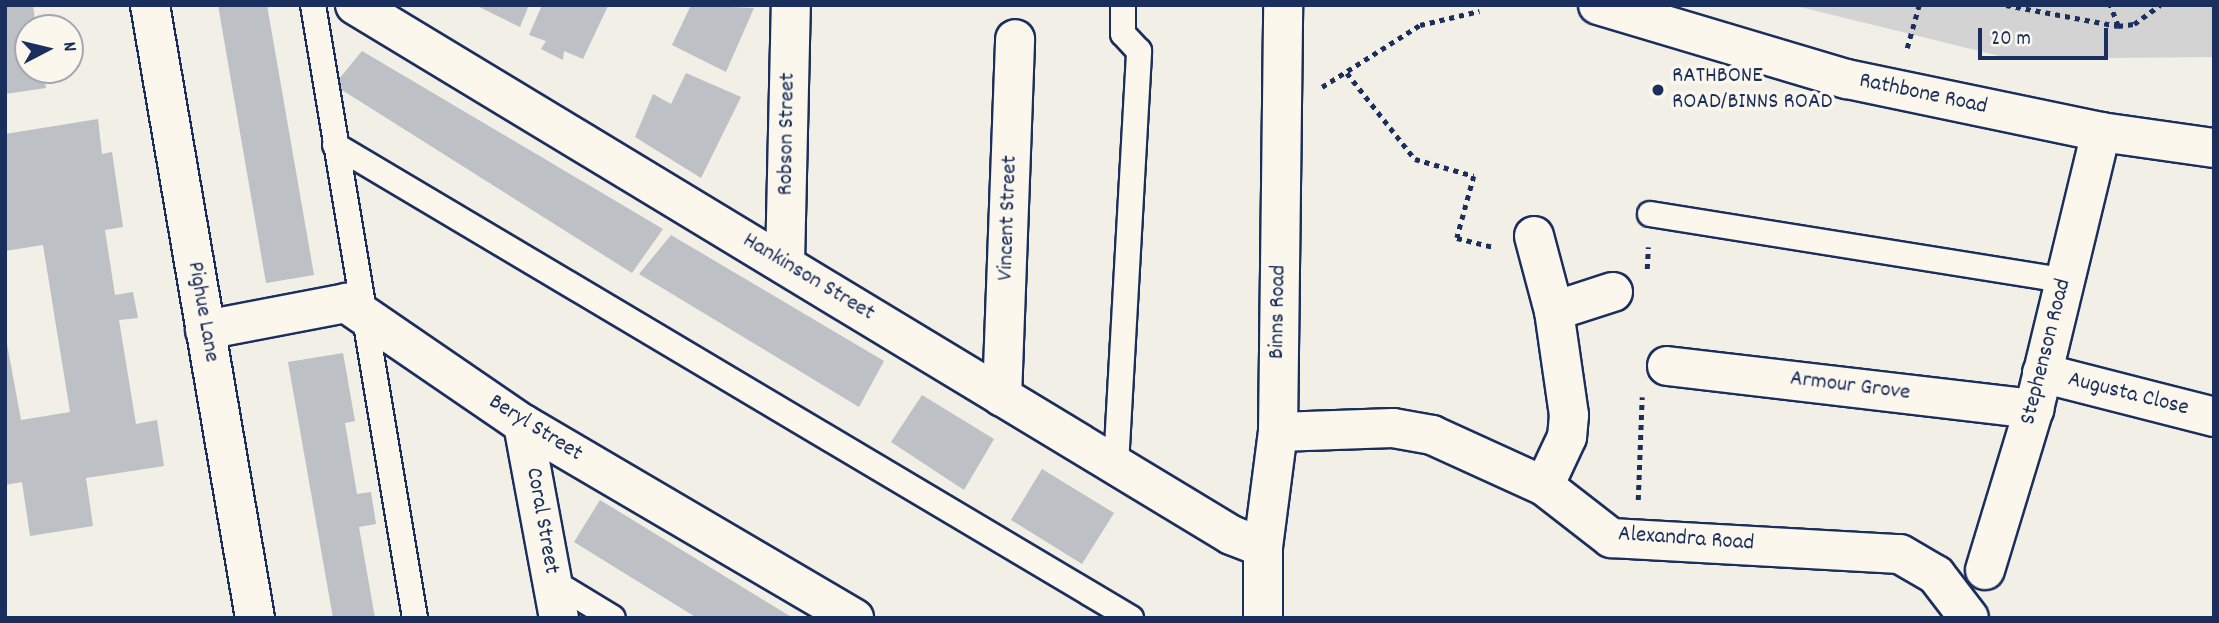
<!DOCTYPE html>
<style>
body{margin:0}
#map{position:relative;width:2219px;height:623px;overflow:hidden;background:#f2efe6;font-family:Dekko,sans-serif}
div>[style]{position:absolute}
[style*='--x']{left:calc(var(--x)*1px);top:calc(var(--y)*1px);width:calc(var(--w)*1px);rotate:calc(var(--a)*1deg)}
.green>*{inset:0;background:#d2d3d2}
.building>*{inset:0;background:#bdc0c4}
.path>*{height:4.5px;margin-top:-2.25px;transform-origin:0;background:repeating-linear-gradient(90deg,#1b2f5e 0 5px,transparent 0 10px)}
.roads{filter:drop-shadow(2px 0 #1b2f5e) drop-shadow(-2px 0 #1b2f5e) drop-shadow(0 2px #1b2f5e) drop-shadow(0 -2px #1b2f5e)}
.lane>*{height:24px;margin:-12px;padding:0 12px;transform-origin:12px;border-radius:12px;background:#fbf7ec}
.street>*{height:38px;margin:-19px;padding:0 19px;transform-origin:19px;border-radius:19px;background:#fbf7ec}
.secondary>*{height:38px;margin:-19px;padding:0 19px;transform-origin:19px;border-radius:19px;background:#fbf7ec}
.dots>*{width:19px;height:19px;translate:-50% -50%;box-sizing:border-box;border:4px solid #fbf7ec;border-radius:50%}
span{translate:-50% -50%;white-space:nowrap;text-align:center;line-height:1.15;-webkit-text-stroke:7px #fbf7ec;paint-order:stroke}
.poi-label{font-size:23px;color:#1b2f5e}
.left{translate:0 -50%;text-align:left}
.street-label{font-size:23px;color:#1b2f5e}
.frame{position:absolute;inset:0;border:7px solid #1b2f5e;pointer-events:none}
.north{position:absolute;left:14px;top:14px;width:70px;height:70px;box-sizing:border-box;background:#fbf7ec;border:2px solid #a1a7b3;border-radius:50%;rotate:83deg;font-size:19px;font-weight:700;line-height:28px;text-align:center;color:#1b2f5e}
.north::after{content:'';display:block;margin:auto;width:24px;height:32px;background:#1b2f5e;clip-path:polygon(50% 0,100% 100%,50% 72%,0 100%)}
.scale{position:absolute;left:1978px;top:28px;width:130px;height:32px;box-sizing:border-box;border:4px solid #1b2f5e;border-top:0;padding-left:9px;font-size:21px;line-height:24px;white-space:nowrap;color:#1b2f5e;-webkit-text-stroke:5px #fbf7ec;paint-order:stroke}
</style>
<div id="map">
<div class="green">
<div style="clip-path:polygon(1792px 5px,2214px 5px,2214px 57px,2012px 59px)"></div>
</div>
<div class="building">
<div style="clip-path:polygon(5px 5px,33px 5px,36px 28px,28px 28px,28px 70px,43px 70px,46px 88px,5px 94px)"></div>
<div style="clip-path:polygon(218px 5px,267px 5px,314px 275px,266px 283px)"></div>
<div style="clip-path:polygon(475px 5px,529px 5px,520px 27px)"></div>
<div style="clip-path:polygon(542px 5px,608px 6px,583px 59px,564px 51px,563px 60px,541px 49px,546px 41px,529px 35px)"></div>
<div style="clip-path:polygon(691px 5px,754px 8px,726px 72px,672px 45px)"></div>
<div style="clip-path:polygon(362px 51px,663px 229px,632px 273px,334px 85px)"></div>
<div style="clip-path:polygon(686px 73px,741px 97px,701px 178px,635px 137px,653px 94px,671px 104px)"></div>
<div style="clip-path:polygon(98px 119px,102px 154px,112px 152px,123px 227px,105px 230px,115px 295px,133px 292px,138px 318px,119px 320px,136px 424px,157px 420px,164px 466px,86px 478px,93px 526px,30px 536px,22px 482px,5px 485px,5px 333px,21px 420px,70px 412px,43px 245px,5px 251px,5px 134px)"></div>
<div style="clip-path:polygon(671px 235px,884px 361px,859px 407px,639px 274px)"></div>
<div style="clip-path:polygon(343px 353px,355px 421px,345px 423px,357px 494px,371px 492px,376px 524px,359px 527px,375px 618px,333px 618px,288px 362px)"></div>
<div style="clip-path:polygon(922px 395px,994px 439px,964px 490px,891px 442px)"></div>
<div style="clip-path:polygon(1042px 469px,1114px 513px,1082px 564px,1011px 520px)"></div>
<div style="clip-path:polygon(600px 500px,793px 618px,697px 618px,574px 542px)"></div>
</div>
<div class="path">
<div style="--x:2006;--y:5;--w:114;--a:10.6"></div>
<div style="--x:2118;--y:26;--w:22;--a:-111"></div>
<div style="--x:2118;--y:26;--w:16;--a:-7"></div>
<div style="--x:2134;--y:24;--w:32;--a:-36"></div>
<div style="--x:1907;--y:48;--w:45;--a:-74.4"></div>
<div style="--x:1347;--y:73;--w:110;--a:51.7"></div>
<div style="--x:1415;--y:159;--w:61;--a:16.1"></div>
<div style="--x:1474;--y:176;--w:64;--a:105.3"></div>
<div style="--x:1457;--y:238;--w:38;--a:14"></div>
<div style="--x:1322;--y:87;--w:116;--a:-32.3"></div>
<div style="--x:1420;--y:25;--w:61;--a:-13.3"></div>
<div style="--x:1647;--y:269;--w:22;--a:-87"></div>
<div style="--x:1638;--y:500;--w:103;--a:-87.8"></div>
</div>
<div class="roads">
<div class="lane">
<div style="--x:313;--y:5;--w:621;--a:80.55"></div>
<div style="--x:335;--y:145;--w:926;--a:30.72"></div>
<div style="--x:1650;--y:214;--w:421;--a:9.1"></div>
<div style="--x:1116;--y:465;--w:415;--a:-86.8"></div>
<div style="--x:1139;--y:51;--w:23;--a:-133"></div>
<div style="--x:1123;--y:34;--w:29;--a:-90"></div>
<div style="--x:552;--y:581;--w:71;--a:31.2"></div>
</div>
<div class="street">
<div style="--x:150;--y:5;--w:622;--a:80.28"></div>
<div style="--x:355;--y:5;--w:1024;--a:31.17"></div>
<div style="--x:1231;--y:535;--w:34;--a:21"></div>
<div style="--x:1534;--y:236;--w:78;--a:75.1"></div>
<div style="--x:1554;--y:311;--w:105;--a:81.8"></div>
<div style="--x:1569;--y:415;--w:22;--a:95"></div>
<div style="--x:1567;--y:437;--w:54;--a:115.1"></div>
<div style="--x:785;--y:263;--w:258;--a:-88.7"></div>
<div style="--x:1554;--y:311;--w:62;--a:-17.9"></div>
<div style="--x:205;--y:330;--w:144;--a:-10.8"></div>
<div style="--x:346;--y:303;--w:214;--a:34.4"></div>
<div style="--x:523;--y:424;--w:384;--a:30.4"></div>
<div style="--x:1667;--y:366;--w:370;--a:6.7"></div>
<div style="--x:2042;--y:373;--w:178;--a:14.3"></div>
<div style="--x:1002;--y:397;--w:358;--a:-87.9"></div>
<div style="--x:523;--y:424;--w:197;--a:79.5"></div>
<div style="--x:1278;--y:432;--w:115;--a:-2"></div>
<div style="--x:1393;--y:428;--w:40;--a:10"></div>
<div style="--x:1432;--y:435;--w:123;--a:24.5"></div>
<div style="--x:1544;--y:486;--w:85;--a:37.8"></div>
<div style="--x:1611;--y:538;--w:289;--a:3.2"></div>
<div style="--x:1900;--y:554;--w:42;--a:30.3"></div>
<div style="--x:1936;--y:575;--w:54;--a:52.5"></div>
<div style="--x:1985;--y:570;--w:168;--a:-73.1"></div>
<div style="--x:2034;--y:409;--w:285;--a:-76.4"></div>
<div style="--x:1263;--y:618;--w:71;--a:-90"></div>
<div style="--x:1263;--y:547;--w:116;--a:-82.6"></div>
<div style="--x:1278;--y:432;--w:427;--a:-89.3"></div>
</div>
<div class="secondary">
<div style="--x:1598;--y:5;--w:260;--a:16.6"></div>
<div style="--x:1847;--y:79;--w:259;--a:11.8"></div>
<div style="--x:2101;--y:132;--w:114;--a:8.1"></div>
</div>
</div>
<div class="dots">
<div style="left:1658px;top:90px;background:#1b2f5e"></div>
</div>
<div class="poi-label">
<span class="left" style="left:1672px;top:90px">RATHBONE<br>ROAD/BINNS ROAD</span>
</div>
<div class="street-label">
<span style="left:1923px;top:95px;rotate:12deg">Rathbone Road</span>
<span style="left:788px;top:134px;rotate:-89deg">Robson Street</span>
<span style="left:1009px;top:218px;rotate:-88deg">Vincent Street</span>
<span style="left:808px;top:278px;rotate:31deg">Hankinson Street</span>
<span style="left:202px;top:312px;rotate:80deg">Pighue Lane</span>
<span style="left:1279px;top:312px;rotate:-89deg">Binns Road</span>
<span style="left:2047px;top:352px;rotate:-76deg">Stephenson Road</span>
<span style="left:1850px;top:387px;rotate:7deg">Armour Grove</span>
<span style="left:2128px;top:395px;rotate:14deg">Augusta Close</span>
<span style="left:535px;top:429px;rotate:32deg">Beryl Street</span>
<span style="left:541px;top:521px;rotate:80deg">Coral Street</span>
<span style="left:1686px;top:540px;rotate:4deg">Alexandra Road</span>
</div>
<div class="frame"></div>
<div class="north">N</div>
<div class="scale">20 m</div>
</div>
